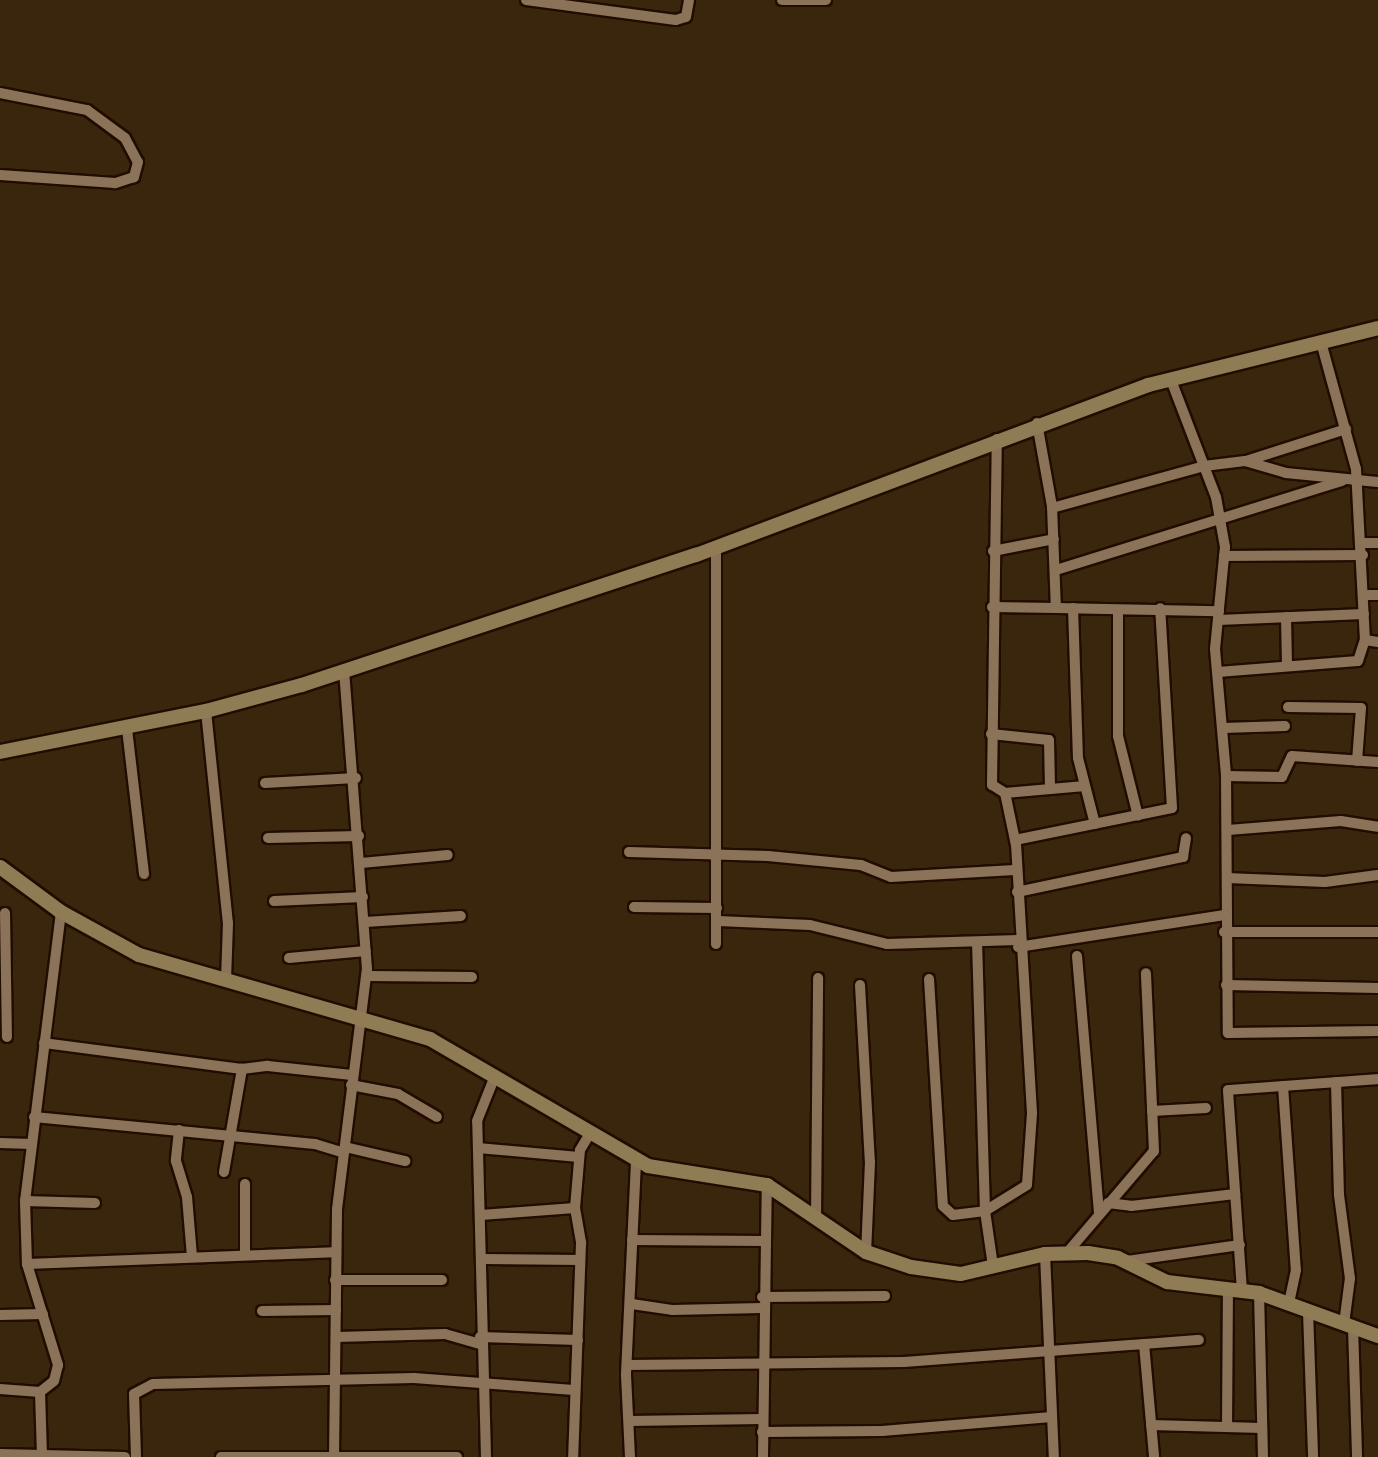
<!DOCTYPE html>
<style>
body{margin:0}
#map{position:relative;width:1378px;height:1457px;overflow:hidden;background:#3a250d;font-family:Commissioner,sans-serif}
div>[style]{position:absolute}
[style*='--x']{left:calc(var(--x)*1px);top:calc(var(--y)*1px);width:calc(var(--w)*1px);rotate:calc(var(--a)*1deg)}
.roads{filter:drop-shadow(2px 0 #200d00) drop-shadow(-2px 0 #200d00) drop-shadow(0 2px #200d00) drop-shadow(0 -2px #200d00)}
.street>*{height:10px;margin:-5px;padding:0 5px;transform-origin:5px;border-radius:5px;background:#8b7359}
.secondary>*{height:14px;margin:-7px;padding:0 7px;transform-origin:7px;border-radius:7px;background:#907c54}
span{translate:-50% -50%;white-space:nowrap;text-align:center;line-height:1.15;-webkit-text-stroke:6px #1a1007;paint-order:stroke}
</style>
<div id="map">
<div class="roads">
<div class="street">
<div style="--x:526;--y:0;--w:151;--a:7.6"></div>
<div style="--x:676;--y:20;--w:10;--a:-17"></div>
<div style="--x:686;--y:17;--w:17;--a:-80"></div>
<div style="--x:782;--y:0;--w:44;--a:0"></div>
<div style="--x:0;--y:93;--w:89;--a:11.1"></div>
<div style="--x:87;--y:110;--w:47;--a:36.4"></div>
<div style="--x:125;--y:138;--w:27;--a:62"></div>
<div style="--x:138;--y:162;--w:16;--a:105"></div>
<div style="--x:134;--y:177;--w:20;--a:162"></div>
<div style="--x:115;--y:183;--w:115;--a:-176"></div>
<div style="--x:1321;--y:342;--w:132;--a:74.6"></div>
<div style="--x:1356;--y:469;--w:171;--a:87"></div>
<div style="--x:1365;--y:640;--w:13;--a:9"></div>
<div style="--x:1171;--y:380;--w:125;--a:69"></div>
<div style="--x:1216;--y:497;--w:51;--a:79.8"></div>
<div style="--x:1225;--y:547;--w:102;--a:95.6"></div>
<div style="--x:1215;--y:649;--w:127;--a:85"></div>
<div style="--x:1226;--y:776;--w:257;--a:89.6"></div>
<div style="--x:1228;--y:1033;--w:150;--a:-0.8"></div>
<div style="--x:1037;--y:423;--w:84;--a:79.8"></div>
<div style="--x:1052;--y:506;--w:102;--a:87.8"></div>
<div style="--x:1056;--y:608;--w:163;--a:1.1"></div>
<div style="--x:1246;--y:461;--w:105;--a:-17.7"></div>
<div style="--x:1052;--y:508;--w:158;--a:-15.4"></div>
<div style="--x:1204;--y:466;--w:41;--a:-7"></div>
<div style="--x:1245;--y:461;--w:43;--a:16.3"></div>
<div style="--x:1286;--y:473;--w:92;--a:5.6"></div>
<div style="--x:1363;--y:543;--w:15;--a:0"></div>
<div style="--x:993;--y:551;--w:62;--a:-11.1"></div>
<div style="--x:1224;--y:556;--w:139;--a:-0.4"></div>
<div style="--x:1056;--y:570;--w:300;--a:-17.3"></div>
<div style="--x:1363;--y:595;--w:15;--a:0"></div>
<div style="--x:992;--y:607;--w:64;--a:0.9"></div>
<div style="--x:1073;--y:608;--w:150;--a:88.1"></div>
<div style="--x:1078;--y:758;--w:68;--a:75.6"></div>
<div style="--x:1118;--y:610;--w:126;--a:90"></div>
<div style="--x:1118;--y:736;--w:82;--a:76"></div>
<div style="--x:1286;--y:617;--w:47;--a:88.8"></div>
<div style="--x:1218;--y:620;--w:146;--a:-2.4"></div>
<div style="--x:1218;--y:672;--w:140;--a:-4.5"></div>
<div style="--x:1358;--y:661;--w:22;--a:-72"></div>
<div style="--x:1288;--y:707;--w:73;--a:0.8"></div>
<div style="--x:1361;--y:708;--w:53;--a:94.3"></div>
<div style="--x:206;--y:711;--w:213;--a:84.1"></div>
<div style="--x:228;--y:923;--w:57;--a:92"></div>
<div style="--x:1223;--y:728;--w:62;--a:-1.8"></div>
<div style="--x:127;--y:729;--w:146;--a:83.3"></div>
<div style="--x:991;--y:734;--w:58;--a:5.9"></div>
<div style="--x:1049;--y:740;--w:49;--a:88.8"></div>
<div style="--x:1226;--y:776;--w:56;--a:1"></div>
<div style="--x:1282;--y:777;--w:23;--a:-65"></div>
<div style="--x:1292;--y:756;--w:86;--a:4"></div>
<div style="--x:265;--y:783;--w:91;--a:-3.1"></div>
<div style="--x:1005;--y:793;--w:80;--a:-5"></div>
<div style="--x:1228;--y:830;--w:113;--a:-4.6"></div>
<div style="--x:1341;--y:821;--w:37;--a:9"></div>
<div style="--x:268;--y:838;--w:91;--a:-1.3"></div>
<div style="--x:1015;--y:840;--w:160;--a:-11.5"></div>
<div style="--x:1172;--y:808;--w:200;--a:-93.4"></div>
<div style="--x:629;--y:852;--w:139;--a:1.6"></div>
<div style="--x:768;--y:856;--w:93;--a:5.5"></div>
<div style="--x:861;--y:865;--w:32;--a:22"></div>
<div style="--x:891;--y:877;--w:124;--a:-3.2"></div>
<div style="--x:361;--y:863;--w:87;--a:-5.3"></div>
<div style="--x:1227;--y:878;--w:98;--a:2.3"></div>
<div style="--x:1325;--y:882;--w:53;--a:-7.5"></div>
<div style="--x:1017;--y:892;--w:170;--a:-11.9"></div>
<div style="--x:1183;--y:857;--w:19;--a:-81"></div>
<div style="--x:274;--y:901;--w:89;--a:-2.6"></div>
<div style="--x:634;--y:907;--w:83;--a:0.7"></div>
<div style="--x:61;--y:912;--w:291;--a:97.1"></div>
<div style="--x:25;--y:1201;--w:63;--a:88.2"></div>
<div style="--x:27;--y:1264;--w:307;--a:-2.2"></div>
<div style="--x:5;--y:913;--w:124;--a:89.1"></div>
<div style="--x:718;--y:921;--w:92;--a:2.5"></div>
<div style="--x:810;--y:925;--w:79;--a:13.9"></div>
<div style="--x:887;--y:944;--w:131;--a:-1.7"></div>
<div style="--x:365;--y:922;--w:96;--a:-3.6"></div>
<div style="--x:1224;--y:932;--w:154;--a:0"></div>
<div style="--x:716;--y:944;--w:396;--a:-90"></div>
<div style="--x:1018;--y:947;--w:209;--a:-8.8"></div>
<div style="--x:1077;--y:956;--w:257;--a:85.1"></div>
<div style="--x:289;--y:958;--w:77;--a:-5.2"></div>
<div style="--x:367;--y:976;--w:105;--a:0.5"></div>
<div style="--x:929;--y:979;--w:227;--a:86.5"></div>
<div style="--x:943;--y:1206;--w:13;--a:42"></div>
<div style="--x:953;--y:1215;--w:32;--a:-7"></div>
<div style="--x:985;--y:1211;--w:267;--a:-91.7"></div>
<div style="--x:860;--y:985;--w:177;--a:86.8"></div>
<div style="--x:870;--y:1162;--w:90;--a:92.5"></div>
<div style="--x:1226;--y:985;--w:152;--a:1.1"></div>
<div style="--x:44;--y:1043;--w:200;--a:7.5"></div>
<div style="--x:1336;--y:1082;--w:113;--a:88.5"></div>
<div style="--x:1339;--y:1195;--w:84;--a:82.5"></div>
<div style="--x:1350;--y:1278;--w:46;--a:97.4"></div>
<div style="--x:351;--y:1085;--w:48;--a:10.8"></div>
<div style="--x:398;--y:1094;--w:45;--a:30.5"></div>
<div style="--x:1283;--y:1086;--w:184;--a:86"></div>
<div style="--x:1296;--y:1270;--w:35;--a:102"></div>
<div style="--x:1152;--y:1111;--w:54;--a:-3.2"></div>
<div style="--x:34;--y:1117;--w:282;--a:5.5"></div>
<div style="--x:315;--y:1144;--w:30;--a:17"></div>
<div style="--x:179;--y:1130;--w:31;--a:96"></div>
<div style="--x:176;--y:1161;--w:38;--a:73"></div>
<div style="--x:187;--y:1197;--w:60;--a:85.2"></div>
<div style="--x:0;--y:1143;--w:32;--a:2"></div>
<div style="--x:345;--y:1147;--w:62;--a:13.1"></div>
<div style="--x:478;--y:1148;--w:101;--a:5.1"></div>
<div style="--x:224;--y:1172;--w:105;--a:-80.1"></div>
<div style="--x:242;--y:1069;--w:26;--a:-7"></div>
<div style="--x:268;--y:1066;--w:84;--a:6.1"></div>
<div style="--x:25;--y:1201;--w:70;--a:1.6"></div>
<div style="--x:1108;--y:1203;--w:23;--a:7"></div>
<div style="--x:1131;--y:1206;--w:105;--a:-6.6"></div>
<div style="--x:575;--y:1208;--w:58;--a:-85.1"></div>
<div style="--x:580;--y:1150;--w:21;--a:-59"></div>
<div style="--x:481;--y:1215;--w:94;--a:-4.3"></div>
<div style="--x:575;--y:1208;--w:36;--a:80"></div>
<div style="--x:581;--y:1243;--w:214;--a:92.1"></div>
<div style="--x:816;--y:1219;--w:241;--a:-89.5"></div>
<div style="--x:632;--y:1240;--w:133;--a:0.4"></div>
<div style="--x:245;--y:1253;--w:69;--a:-90"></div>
<div style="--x:1045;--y:1254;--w:203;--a:87.5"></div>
<div style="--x:1066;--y:1254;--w:135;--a:-49.5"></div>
<div style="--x:1154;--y:1151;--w:178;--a:-92.6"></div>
<div style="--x:483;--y:1259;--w:97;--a:0.6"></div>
<div style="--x:1127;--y:1261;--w:114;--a:-8.1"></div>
<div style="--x:27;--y:1264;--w:106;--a:72.9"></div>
<div style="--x:58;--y:1365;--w:16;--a:104"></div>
<div style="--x:54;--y:1381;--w:18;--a:142"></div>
<div style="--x:993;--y:1266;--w:56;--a:-98.3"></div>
<div style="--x:985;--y:1211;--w:49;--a:-31.8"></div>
<div style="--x:1027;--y:1185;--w:72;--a:-86"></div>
<div style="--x:1032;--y:1113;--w:268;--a:-93.4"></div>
<div style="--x:1016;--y:845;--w:53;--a:-101.9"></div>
<div style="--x:1005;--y:793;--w:15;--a:-148"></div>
<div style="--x:992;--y:785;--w:346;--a:-89.2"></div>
<div style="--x:335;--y:1280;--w:107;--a:0"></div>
<div style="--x:1242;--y:1291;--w:201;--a:-94"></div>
<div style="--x:1228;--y:1090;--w:150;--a:-4.2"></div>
<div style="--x:1259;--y:1293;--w:164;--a:88.6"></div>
<div style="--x:762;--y:1297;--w:123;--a:-0.5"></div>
<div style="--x:632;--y:1304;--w:40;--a:8.5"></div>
<div style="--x:672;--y:1310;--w:90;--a:-1.3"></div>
<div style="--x:262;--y:1311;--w:74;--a:-0.8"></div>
<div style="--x:1308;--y:1311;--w:146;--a:88"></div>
<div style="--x:0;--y:1315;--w:43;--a:-1.3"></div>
<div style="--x:1353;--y:1327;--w:130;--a:88.2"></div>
<div style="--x:337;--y:1337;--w:108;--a:-1.6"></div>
<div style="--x:445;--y:1334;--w:36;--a:16"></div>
<div style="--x:480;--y:1337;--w:98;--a:1.8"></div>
<div style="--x:1144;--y:1344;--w:55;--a:-4.2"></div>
<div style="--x:627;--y:1365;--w:277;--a:-0.6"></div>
<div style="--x:904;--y:1362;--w:241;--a:-4.3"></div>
<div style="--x:1144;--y:1344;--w:113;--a:84.9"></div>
<div style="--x:0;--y:1389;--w:40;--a:4.3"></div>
<div style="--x:40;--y:1392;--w:62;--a:88.2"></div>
<div style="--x:629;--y:1421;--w:133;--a:-0.9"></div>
<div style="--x:1151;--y:1425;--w:111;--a:1.5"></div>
<div style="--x:1227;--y:1427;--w:138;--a:-89.6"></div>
<div style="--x:762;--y:1432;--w:120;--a:-0.5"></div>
<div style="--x:882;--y:1431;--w:170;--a:-4.7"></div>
<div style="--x:0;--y:1454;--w:125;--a:1.4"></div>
<div style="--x:136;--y:1457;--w:63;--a:-91.8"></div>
<div style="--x:134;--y:1394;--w:21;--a:-28"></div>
<div style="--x:153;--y:1384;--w:261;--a:-1.3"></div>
<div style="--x:414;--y:1378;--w:160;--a:4.3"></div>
<div style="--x:221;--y:1457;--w:236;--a:0"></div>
<div style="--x:334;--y:1457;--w:248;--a:-89.3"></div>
<div style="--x:337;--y:1209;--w:242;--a:-82.9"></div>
<div style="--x:367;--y:969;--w:299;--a:-94.4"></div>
<div style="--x:486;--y:1457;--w:336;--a:-91.5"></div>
<div style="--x:477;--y:1121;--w:48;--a:-68.2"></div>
<div style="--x:630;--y:1457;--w:83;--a:-92.8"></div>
<div style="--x:626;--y:1374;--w:216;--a:-87.3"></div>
<div style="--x:763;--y:1457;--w:272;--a:-89.2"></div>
</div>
<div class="secondary">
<div style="--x:0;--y:752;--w:210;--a:-11.3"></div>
<div style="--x:206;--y:711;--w:99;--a:-15.2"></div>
<div style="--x:302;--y:685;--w:415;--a:-18.3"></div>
<div style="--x:696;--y:555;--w:483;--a:-20.6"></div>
<div style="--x:1148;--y:385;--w:237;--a:-13.9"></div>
<div style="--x:0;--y:867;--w:76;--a:36.4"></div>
<div style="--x:61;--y:912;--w:89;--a:28.9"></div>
<div style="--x:139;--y:955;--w:303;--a:16.1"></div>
<div style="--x:430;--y:1039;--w:252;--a:30.2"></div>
<div style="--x:648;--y:1166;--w:121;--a:9.1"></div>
<div style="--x:767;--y:1185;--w:120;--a:34.1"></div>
<div style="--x:866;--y:1252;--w:47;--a:18.4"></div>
<div style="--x:911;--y:1267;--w:50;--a:8"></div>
<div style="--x:961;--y:1274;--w:86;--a:-13.4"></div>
<div style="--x:1045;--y:1254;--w:43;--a:-1.3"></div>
<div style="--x:1088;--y:1253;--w:30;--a:9"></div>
<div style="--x:1118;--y:1258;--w:55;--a:26.1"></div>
<div style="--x:1167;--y:1282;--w:93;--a:6.8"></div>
<div style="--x:1259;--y:1293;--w:127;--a:19.9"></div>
</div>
</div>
</div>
